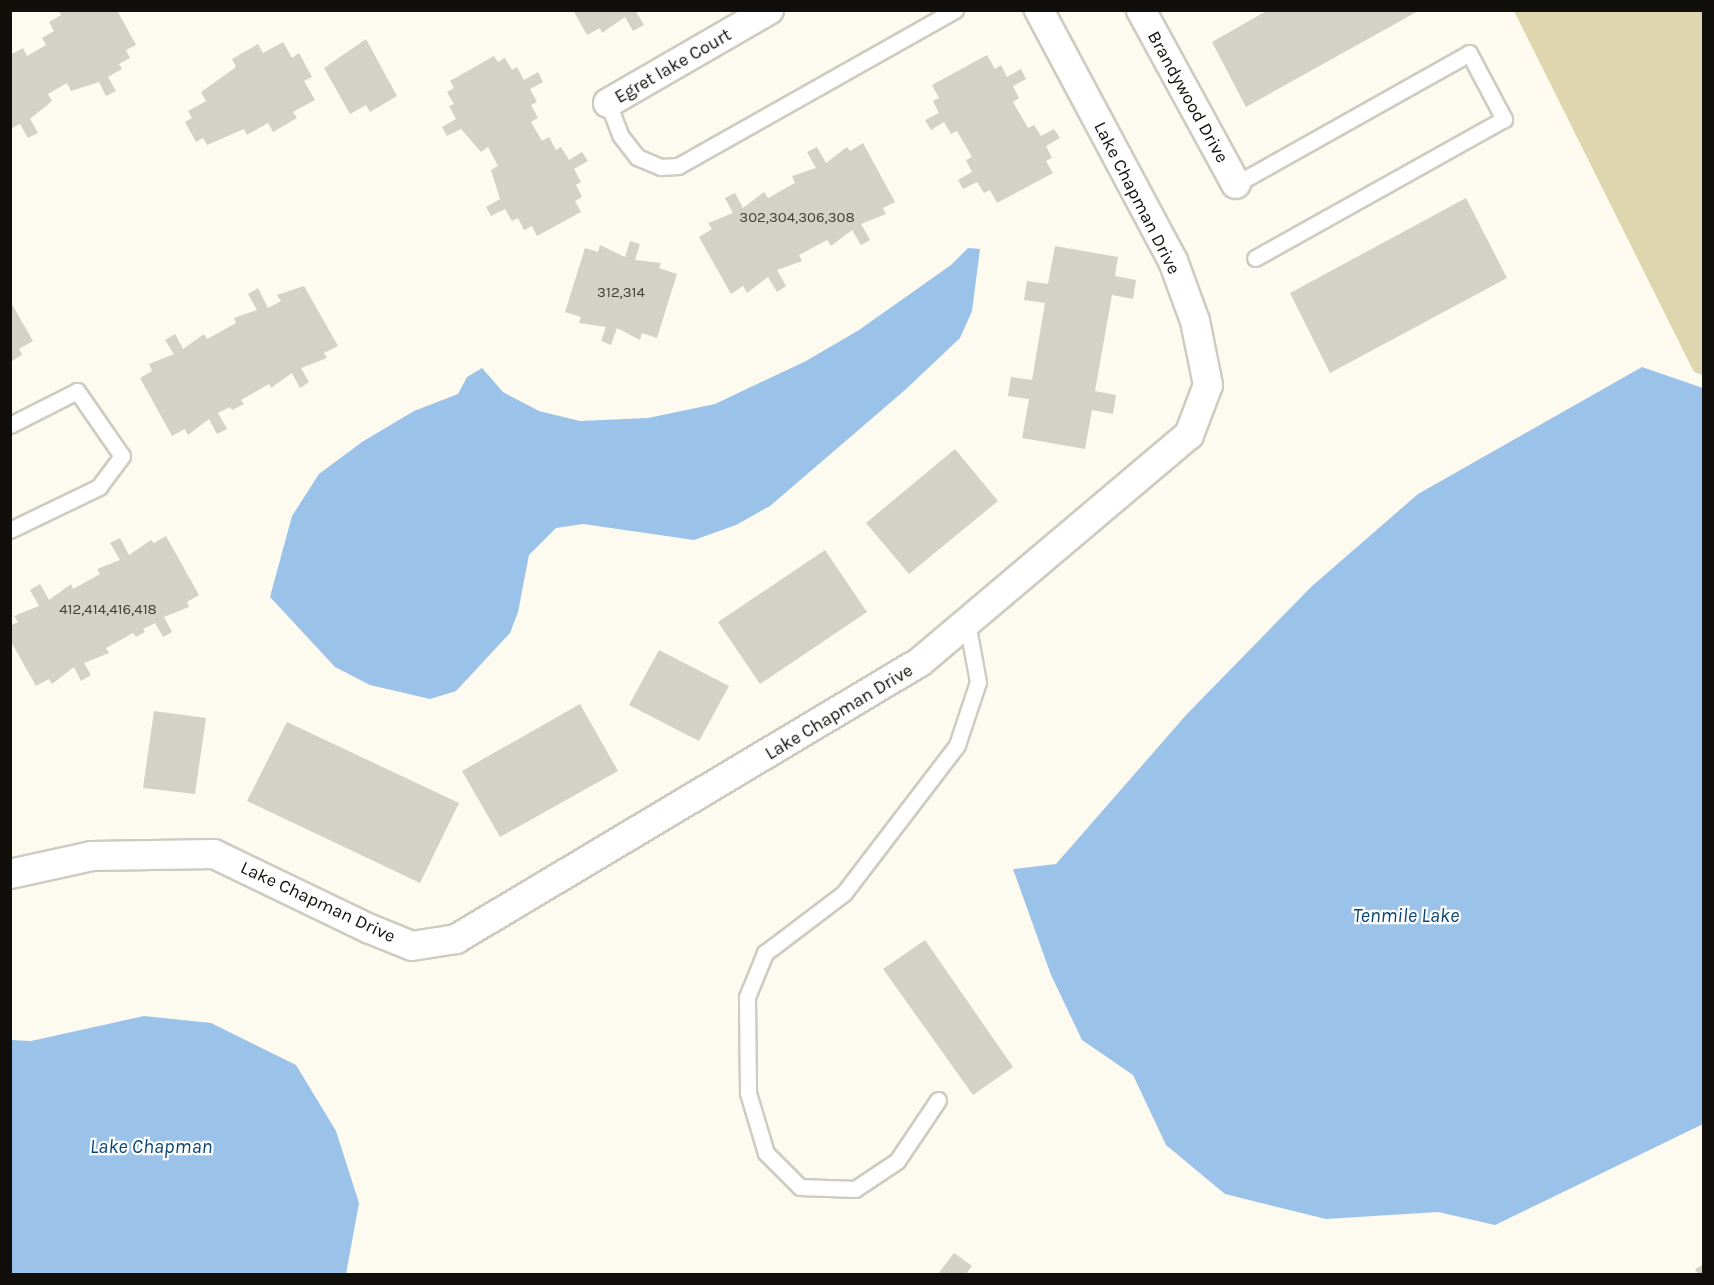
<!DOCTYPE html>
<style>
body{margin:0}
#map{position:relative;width:1714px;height:1285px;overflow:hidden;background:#fdfbf0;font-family:Karla,sans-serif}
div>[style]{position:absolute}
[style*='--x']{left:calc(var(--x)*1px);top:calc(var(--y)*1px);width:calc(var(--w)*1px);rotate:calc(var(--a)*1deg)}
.green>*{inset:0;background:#ded6ae}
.water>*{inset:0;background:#9bc2e8}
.building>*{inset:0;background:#d4d2c7}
.roads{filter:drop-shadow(2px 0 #ceccc1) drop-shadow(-2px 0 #ceccc1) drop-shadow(0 2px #ceccc1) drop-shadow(0 -2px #ceccc1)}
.service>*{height:15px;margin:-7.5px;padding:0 7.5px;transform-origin:7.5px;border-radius:7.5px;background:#fff}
.minor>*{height:28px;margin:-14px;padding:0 14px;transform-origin:14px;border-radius:14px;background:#fff}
span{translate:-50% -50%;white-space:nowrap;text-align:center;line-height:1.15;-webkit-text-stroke:4.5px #fff;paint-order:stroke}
.number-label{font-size:15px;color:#41403b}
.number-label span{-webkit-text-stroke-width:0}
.street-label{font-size:18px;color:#100f0c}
.water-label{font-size:20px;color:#0a4675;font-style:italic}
.frame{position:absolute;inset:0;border:12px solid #100f0c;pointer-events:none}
</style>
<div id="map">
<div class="green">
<div style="clip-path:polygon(1514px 11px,1703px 11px,1703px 375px,1694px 372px)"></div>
</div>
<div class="water">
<div style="clip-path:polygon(968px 248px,980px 249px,972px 311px,960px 338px,905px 390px,770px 506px,736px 525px,694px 540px,583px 524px,556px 528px,529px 555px,518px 612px,510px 633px,456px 691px,430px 699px,370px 685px,335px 667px,270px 597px,292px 516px,319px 474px,362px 442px,414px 411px,458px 394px,467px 377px,482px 368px,503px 392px,539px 411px,580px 421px,648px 418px,715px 404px,806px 361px,859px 330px,951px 265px)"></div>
<div style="clip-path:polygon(1642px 367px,1703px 388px,1703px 1124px,1495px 1225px,1438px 1212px,1326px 1219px,1225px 1194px,1166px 1145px,1133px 1075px,1082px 1040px,1051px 975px,1013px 869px,1056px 864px,1187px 714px,1311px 587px,1418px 494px)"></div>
<div style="clip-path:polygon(144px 1016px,211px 1023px,296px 1065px,336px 1131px,359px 1203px,346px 1274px,11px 1274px,11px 1040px,31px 1041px)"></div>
</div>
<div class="building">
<div style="clip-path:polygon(58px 10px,117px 10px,136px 45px,126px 50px,130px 58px,119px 64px,122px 69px,108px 77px,116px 91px,106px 96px,99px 82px,71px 91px,67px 83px,48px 94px,52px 101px,30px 119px,38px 133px,28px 138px,20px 124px,10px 129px,10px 55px,23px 48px,27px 56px,46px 45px,42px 38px,54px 31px,49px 22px,61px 15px)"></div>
<div style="clip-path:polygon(573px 10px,635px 10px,644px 25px,633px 31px,625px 17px,602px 33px,600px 28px,587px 35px)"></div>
<div style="clip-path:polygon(1268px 10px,1420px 10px,1246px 107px,1212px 42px)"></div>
<div style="clip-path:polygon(366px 39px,397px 96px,370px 112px,366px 105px,350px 114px,324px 68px)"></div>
<div style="clip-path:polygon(283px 42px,292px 58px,299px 53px,312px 77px,304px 81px,315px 100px,293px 112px,297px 118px,273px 132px,268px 123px,247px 135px,244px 129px,207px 145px,203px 138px,196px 142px,185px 122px,192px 118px,188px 111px,206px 101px,201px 92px,236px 67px,232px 59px,258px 44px,263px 53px)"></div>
<div style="clip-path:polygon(987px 55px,995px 69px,1001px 65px,1007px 77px,1021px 69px,1026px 79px,1013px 86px,1019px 98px,1013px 102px,1028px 128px,1034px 125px,1041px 136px,1054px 129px,1060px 138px,1046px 146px,1052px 158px,1046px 161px,1053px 173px,997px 203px,990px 190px,984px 193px,977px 182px,963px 189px,958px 180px,972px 172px,966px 160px,972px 157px,957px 131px,951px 134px,944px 122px,931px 130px,925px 120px,939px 113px,933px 101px,939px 98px,932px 85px)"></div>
<div style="clip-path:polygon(494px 56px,498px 62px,505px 58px,512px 70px,517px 67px,524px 80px,538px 72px,543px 82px,530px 89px,537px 102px,531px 105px,538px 118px,531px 122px,542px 141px,549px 137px,556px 150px,561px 147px,569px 160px,582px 152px,588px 161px,574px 169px,581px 182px,576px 185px,582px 197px,575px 201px,581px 212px,537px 236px,532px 226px,524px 230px,518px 218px,512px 221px,505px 209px,491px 216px,486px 207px,500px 199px,491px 170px,498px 166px,488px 147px,481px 152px,461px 129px,447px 136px,442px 127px,456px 119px,449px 106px,454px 104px,447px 92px,454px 88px,450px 81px)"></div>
<div style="clip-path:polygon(863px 143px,895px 202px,883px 208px,886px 214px,861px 224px,870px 240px,861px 245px,852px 230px,831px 246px,827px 240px,799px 255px,802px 261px,777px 270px,786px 286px,777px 292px,768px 277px,747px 293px,743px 286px,731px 294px,699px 237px,712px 229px,708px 223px,733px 213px,725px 198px,735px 193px,743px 208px,764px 192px,768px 198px,795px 183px,792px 176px,816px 168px,807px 152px,817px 147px,826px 163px,847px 147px,850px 151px)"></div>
<div style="clip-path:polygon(1466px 198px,1507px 278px,1330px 373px,1290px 293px)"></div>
<div style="clip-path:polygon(630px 241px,640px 244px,635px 260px,661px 263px,659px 268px,677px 274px,657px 338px,642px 333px,640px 340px,617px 328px,611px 345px,601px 341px,606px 327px,579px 323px,581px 317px,565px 312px,585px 248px,598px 252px,600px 245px,625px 257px)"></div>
<div style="clip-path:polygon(1055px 246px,1118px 257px,1115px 276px,1136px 280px,1133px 299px,1112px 295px,1095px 391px,1116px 395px,1113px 414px,1092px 410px,1085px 449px,1022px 438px,1029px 399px,1008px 396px,1011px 377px,1032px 380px,1045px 303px,1024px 300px,1027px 281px,1048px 284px)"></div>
<div style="clip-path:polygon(304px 286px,338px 346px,324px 353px,327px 358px,301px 368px,309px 382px,300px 388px,292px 373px,271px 388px,269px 384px,241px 400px,244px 404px,232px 410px,230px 407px,218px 413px,227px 429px,217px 434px,209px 419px,188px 435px,185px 429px,172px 436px,140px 378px,152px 371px,149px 364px,174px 354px,165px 340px,175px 334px,183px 349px,204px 334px,207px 339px,236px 323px,234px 318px,257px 310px,248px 294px,258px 288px,268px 308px,281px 301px,277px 295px)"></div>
<div style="clip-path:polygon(10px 301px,33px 341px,19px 349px,22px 355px,10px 362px)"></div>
<div style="clip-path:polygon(955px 449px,998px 501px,909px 574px,866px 523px)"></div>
<div style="clip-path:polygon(166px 536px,199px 595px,187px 602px,189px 607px,164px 617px,172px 632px,163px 637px,155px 623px,143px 629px,145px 632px,136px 637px,133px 633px,106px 648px,109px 653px,84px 663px,91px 675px,81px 681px,74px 667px,52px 684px,49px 679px,36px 686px,10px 640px,10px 626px,18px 622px,14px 616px,39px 606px,30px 590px,40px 584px,49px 600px,71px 584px,73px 589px,100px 574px,97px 569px,120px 560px,110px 543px,120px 538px,129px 555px,151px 540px,154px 543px)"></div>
<div style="clip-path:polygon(825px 550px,867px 612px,760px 684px,718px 622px)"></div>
<div style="clip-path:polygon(659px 650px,729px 686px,699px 741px,629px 705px)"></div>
<div style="clip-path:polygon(580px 704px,618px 771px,500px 837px,462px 771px)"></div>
<div style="clip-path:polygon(154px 711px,206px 718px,195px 794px,143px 788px)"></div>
<div style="clip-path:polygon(287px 722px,459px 803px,420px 883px,247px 801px)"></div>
<div style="clip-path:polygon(925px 940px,1013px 1067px,973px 1095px,883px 969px)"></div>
<div style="clip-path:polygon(954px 1253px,972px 1266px,966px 1274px,938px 1274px)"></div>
<div style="clip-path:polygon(1704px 1264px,1704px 1274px,1698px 1274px,1695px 1269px)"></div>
</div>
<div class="roads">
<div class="service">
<div style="--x:608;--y:103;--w:34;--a:69"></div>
<div style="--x:620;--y:135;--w:28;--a:52"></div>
<div style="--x:637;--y:157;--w:26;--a:23"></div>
<div style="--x:661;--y:167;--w:17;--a:-3"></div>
<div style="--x:678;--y:166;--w:318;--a:-29.4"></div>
<div style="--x:1236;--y:184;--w:267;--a:-29.3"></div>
<div style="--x:1469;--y:53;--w:75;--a:62.1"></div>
<div style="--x:1504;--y:119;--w:285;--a:150.8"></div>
<div style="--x:10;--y:425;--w:75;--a:-26.9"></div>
<div style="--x:77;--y:391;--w:79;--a:55.3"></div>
<div style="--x:122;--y:456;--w:39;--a:127"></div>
<div style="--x:99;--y:487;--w:99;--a:154.2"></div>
<div style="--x:938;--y:1100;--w:73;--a:123.9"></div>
<div style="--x:897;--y:1161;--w:50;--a:146.3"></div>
<div style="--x:855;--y:1189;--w:55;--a:-177.9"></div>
<div style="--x:800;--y:1187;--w:48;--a:-135"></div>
<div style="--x:766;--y:1153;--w:63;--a:-106.7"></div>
<div style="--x:748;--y:1093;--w:96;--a:-90.6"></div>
<div style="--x:747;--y:997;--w:48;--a:-67.8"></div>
<div style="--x:765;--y:953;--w:99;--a:-37.2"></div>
<div style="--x:844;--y:893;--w:186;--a:-52.6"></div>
<div style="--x:957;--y:745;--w:66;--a:-71.6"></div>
<div style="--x:978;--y:682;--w:61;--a:-100.4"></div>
</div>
<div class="minor">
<div style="--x:1141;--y:10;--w:198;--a:61.4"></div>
<div style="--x:608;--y:103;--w:186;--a:-30"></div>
<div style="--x:10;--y:874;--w:84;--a:-12.4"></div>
<div style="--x:92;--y:856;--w:122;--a:-0.9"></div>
<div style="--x:214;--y:854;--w:173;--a:25.7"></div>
<div style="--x:370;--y:929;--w:45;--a:22"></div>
<div style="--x:412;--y:946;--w:45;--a:-9"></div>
<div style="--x:456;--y:939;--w:540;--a:-30.84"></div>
<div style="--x:920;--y:662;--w:352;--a:-40.2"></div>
<div style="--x:1189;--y:435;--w:53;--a:-69.2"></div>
<div style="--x:1208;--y:385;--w:65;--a:-101.5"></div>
<div style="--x:1195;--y:321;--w:64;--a:-110.1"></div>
<div style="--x:1173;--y:261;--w:285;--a:-118.1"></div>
</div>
</div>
<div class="number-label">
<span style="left:797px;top:218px">302,304,306,308</span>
<span style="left:621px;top:293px">312,314</span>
<span style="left:108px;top:610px">412,414,416,418</span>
</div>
<div class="street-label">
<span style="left:673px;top:66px;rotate:-30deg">Egret lake Court</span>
<span style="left:1188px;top:97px;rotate:61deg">Brandywood Drive</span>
<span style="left:1137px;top:198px;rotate:63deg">Lake Chapman Drive</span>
<span style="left:839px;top:712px;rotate:-31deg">Lake Chapman Drive</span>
<span style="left:318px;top:902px;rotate:25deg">Lake Chapman Drive</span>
</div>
<div class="water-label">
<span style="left:1406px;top:915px">Tenmile Lake</span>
<span style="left:151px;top:1146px">Lake Chapman</span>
</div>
<div class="frame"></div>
</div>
